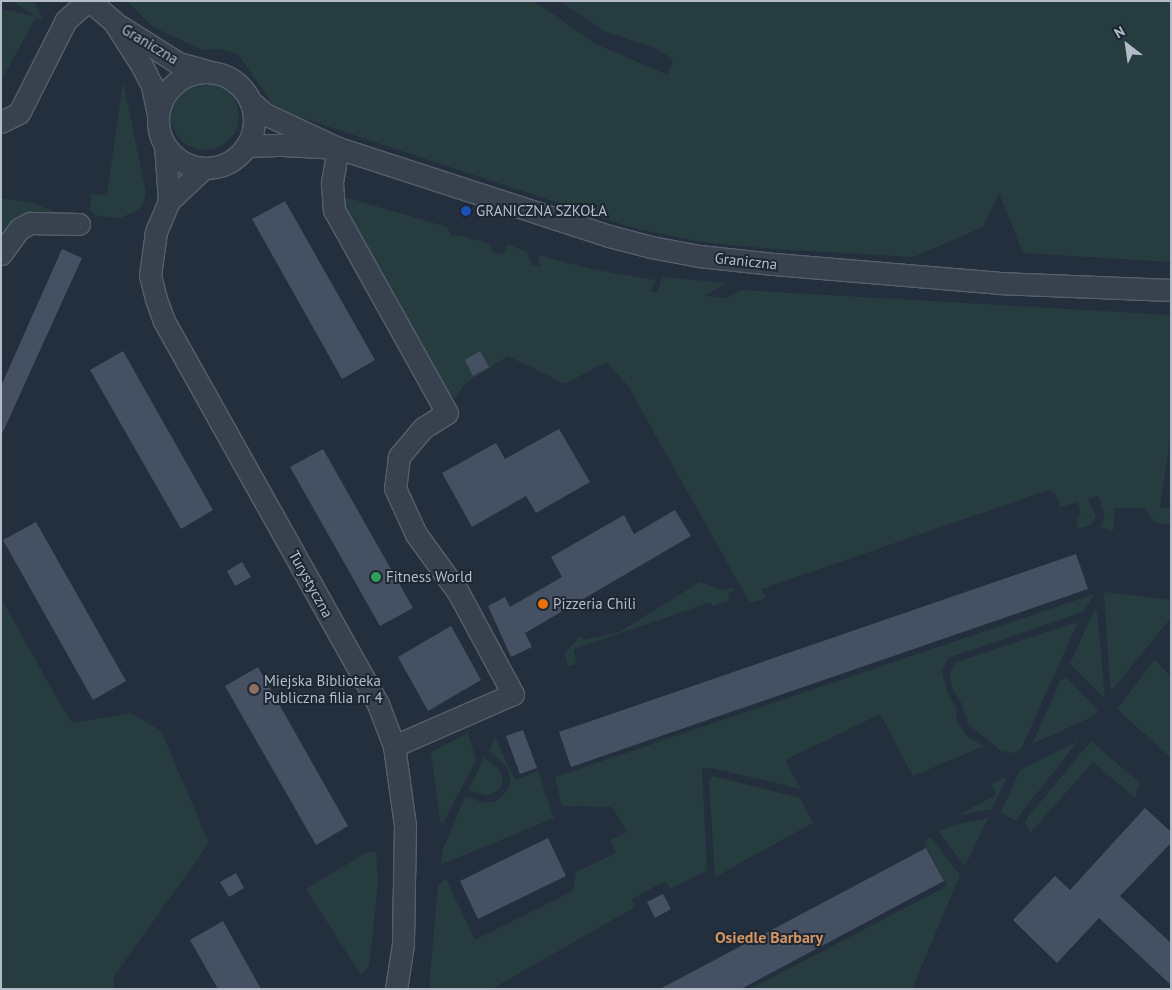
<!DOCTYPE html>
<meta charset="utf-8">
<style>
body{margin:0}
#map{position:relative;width:1172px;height:990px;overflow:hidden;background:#242f3e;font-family:"PT Sans",sans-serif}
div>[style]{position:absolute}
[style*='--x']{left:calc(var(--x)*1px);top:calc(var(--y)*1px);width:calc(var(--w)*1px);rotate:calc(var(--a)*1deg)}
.green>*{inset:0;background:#263c3f}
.round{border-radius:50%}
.building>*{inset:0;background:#455162}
.roads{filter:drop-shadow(1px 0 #565f6c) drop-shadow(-1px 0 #565f6c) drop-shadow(0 1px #565f6c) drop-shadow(0 -1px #565f6c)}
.minor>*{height:21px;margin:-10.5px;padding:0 10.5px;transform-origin:10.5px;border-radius:10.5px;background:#38414e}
.minor>.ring{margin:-10.5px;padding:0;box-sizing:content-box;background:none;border:21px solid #38414e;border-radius:50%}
.dots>*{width:14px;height:14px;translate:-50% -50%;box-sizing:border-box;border:2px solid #1d2633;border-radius:50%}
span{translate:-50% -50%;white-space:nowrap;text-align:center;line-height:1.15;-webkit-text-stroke:4px #1d2633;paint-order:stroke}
.street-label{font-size:15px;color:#b4bcc9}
.poi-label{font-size:15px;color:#b4bcc9}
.left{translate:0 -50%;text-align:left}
.neighbourhood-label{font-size:16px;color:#d59563;font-weight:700}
.frame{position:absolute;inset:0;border:2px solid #b4bcc9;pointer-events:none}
.north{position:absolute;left:1102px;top:20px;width:50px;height:50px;-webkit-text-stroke:4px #1d2633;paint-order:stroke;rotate:330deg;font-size:14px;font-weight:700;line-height:20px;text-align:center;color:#b4bcc9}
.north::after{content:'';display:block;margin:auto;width:18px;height:22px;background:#b4bcc9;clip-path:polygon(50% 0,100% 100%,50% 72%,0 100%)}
</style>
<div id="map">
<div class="green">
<div style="clip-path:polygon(13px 1px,34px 1px,43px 21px,36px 17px,1px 81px,1px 9px,35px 16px)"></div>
<div style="clip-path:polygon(127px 1px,534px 1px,596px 44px,668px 75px,673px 60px,663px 53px,653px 47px,606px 32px,560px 1px,1171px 1px,1171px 262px,1023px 253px,999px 193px,983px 227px,914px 257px,771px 249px,701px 242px,633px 228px,276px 109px,238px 54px,219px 49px,203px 50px,153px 27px)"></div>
<div style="clip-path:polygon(123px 82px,146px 192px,144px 202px,139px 210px,120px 218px,106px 217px,95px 215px,90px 211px,91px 194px,107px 195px)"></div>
<div class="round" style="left:171px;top:82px;width:68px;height:68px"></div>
<div style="clip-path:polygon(341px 196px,447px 227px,452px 236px,459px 235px,490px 244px,492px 252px,503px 255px,508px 244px,527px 252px,531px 264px,541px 267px,538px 255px,591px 269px,655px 280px,651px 292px,658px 292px,662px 277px,726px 283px,705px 296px,727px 298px,741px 290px,1171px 315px,1171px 433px,1160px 507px,1171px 509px,1171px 525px,1156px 523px,1144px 508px,1115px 508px,1113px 531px,1100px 527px,1105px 515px,1098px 496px,1088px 499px,1096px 515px,1093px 522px,1090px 525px,1077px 529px,1077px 518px,1081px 514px,1078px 502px,1060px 507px,1056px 495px,1049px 490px,761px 589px,766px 598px,750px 603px,628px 386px,606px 362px,565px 384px,508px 356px,466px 383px,455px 397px,440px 389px,346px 220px)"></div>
<div style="clip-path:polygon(1px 198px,29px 202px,62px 214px,1px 240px)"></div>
<div style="clip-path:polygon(700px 582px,722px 590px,734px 588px,735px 591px,728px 594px,729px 601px,712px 606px,711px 602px,574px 649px,576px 664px,568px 666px,565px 653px,580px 636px,584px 640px,619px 632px)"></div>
<div style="clip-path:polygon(1104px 592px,1171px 600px,1171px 618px,1112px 690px,1110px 686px)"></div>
<div style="clip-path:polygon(1094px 594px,1083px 612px,948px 658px,942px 672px,947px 691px,956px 708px,957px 722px,968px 737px,984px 746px,913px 776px,880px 714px,785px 760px,801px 789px,712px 768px,702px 768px,707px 870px,671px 889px,665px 881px,632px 899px,635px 907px,492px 989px,429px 989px,438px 885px,446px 879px,475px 940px,573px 891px,576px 872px,616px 853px,610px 840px,627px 832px,612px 807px,562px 806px,555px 777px)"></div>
<div style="clip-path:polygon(1px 598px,60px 704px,73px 723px,131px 713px,161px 731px,209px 843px,113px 978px,115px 989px,1px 989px)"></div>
<div style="clip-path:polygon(1094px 610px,1097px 611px,1105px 699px,1070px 664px)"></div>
<div style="clip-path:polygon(1078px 622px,1021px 749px,1014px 753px,1001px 751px,968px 724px,962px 704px,952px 688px,950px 672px,956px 662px)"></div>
<div style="clip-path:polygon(1155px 659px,1171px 677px,1171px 758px,1117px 709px)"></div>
<div style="clip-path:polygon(1064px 678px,1068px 679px,1098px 710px,1094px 716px,1032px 744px,1060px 681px)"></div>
<div style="clip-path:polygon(468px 733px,476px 760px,443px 823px,440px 822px,431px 752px)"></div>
<div style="clip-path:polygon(495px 737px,515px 780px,538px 771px,554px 818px,440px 865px,443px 849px,465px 797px,486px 803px,496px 801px,504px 794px,510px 785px,510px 775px,505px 765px,489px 751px)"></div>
<div style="clip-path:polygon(1078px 741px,1015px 821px,1001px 812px,1020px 770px)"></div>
<div style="clip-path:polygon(1091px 741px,1140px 783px,1135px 798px,1093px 762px,1030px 833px,1025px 823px,1028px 817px)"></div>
<div style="clip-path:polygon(484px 757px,499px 769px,503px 781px,500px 789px,487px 796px,469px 790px)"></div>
<div style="clip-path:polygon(712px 776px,800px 798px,813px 823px,715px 877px,709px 782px)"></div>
<div style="clip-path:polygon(1007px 776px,992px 809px,957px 816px,996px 795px,992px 784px)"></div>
<div style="clip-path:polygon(988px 818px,965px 866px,938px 831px,954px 825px)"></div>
<div style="clip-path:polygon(931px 837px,960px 875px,912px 989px,750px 989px,947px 886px,924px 842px)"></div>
<div style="clip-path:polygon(376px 851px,378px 885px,369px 966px,361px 975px,306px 889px,366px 853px)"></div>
</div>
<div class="building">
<div style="clip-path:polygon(285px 201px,375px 360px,342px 379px,252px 219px)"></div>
<div style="clip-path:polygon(62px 249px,82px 258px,1px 436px,1px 386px)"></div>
<div style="clip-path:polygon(123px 351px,213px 510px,181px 529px,90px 370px)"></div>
<div style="clip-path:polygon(480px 351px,489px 367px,473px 376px,465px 360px)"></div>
<div style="clip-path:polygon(559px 429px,590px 482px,536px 513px,526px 496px,472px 527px,442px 473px,496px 443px,505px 459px)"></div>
<div style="clip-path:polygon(323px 449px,413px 608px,380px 626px,290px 467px)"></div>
<div style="clip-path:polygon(675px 510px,691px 536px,525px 633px,532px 647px,511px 657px,488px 606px,505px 597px,510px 607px,562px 577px,551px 557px,624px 515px,634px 534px)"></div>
<div style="clip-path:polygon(36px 522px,126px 681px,93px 700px,3px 540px)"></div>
<div style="clip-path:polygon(1076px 554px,1088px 589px,571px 767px,559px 732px)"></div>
<div style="clip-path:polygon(242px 562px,251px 577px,235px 586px,227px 571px)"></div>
<div style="clip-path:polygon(451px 626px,481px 680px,428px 711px,398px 657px)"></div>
<div style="clip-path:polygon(258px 667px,348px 826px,316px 845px,225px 686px)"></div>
<div style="clip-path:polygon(523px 730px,537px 768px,520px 774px,506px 736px)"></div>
<div style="clip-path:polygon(1145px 808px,1171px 832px,1171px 843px,1120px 896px,1171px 943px,1171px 985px,1099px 918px,1057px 963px,1013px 920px,1055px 876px,1070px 890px)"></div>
<div style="clip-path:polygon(548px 838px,566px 876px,478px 919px,460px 881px)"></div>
<div style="clip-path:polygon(926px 848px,944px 881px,863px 924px,741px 989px,660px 989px)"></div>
<div style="clip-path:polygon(236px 873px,244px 888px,229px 897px,220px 882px)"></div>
<div style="clip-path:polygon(663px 894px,671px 909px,655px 918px,647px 902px)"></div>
<div style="clip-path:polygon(223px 921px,261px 989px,218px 989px,190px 940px)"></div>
</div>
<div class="roads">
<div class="minor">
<div style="--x:90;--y:1;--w:32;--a:41"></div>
<div style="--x:114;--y:22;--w:52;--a:57.5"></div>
<div style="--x:142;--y:66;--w:22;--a:63"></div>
<div style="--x:152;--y:86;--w:29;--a:78"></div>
<div style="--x:120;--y:26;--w:69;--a:32.5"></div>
<div style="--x:178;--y:63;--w:31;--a:15"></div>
<div class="ring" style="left:158px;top:72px;width:75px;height:75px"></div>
<div style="--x:250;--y:101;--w:20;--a:41"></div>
<div style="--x:265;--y:114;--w:81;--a:25"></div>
<div style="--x:338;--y:148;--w:285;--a:18"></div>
<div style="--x:609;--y:236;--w:43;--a:14.7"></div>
<div style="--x:651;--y:247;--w:49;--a:10.6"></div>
<div style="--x:699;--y:256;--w:75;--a:6.1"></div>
<div style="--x:774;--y:264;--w:225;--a:4.8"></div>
<div style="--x:998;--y:283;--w:173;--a:2.3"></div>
<div style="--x:1;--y:122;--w:20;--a:-27"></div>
<div style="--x:19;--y:113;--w:104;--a:-63.2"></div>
<div style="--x:66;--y:20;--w:29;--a:-41"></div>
<div style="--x:165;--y:145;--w:56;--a:85.9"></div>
<div style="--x:246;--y:146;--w:38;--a:-2"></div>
<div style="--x:284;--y:145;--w:54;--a:3.2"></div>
<div style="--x:338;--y:148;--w:36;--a:100"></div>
<div style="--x:332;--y:183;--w:27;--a:86"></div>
<div style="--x:334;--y:210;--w:232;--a:60.9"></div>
<div style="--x:447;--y:413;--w:28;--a:148"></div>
<div style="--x:423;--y:428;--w:38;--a:130"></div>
<div style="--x:399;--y:457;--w:31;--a:97"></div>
<div style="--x:395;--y:488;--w:51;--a:65.5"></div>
<div style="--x:416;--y:534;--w:72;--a:54.1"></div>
<div style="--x:458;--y:592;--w:116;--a:61.7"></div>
<div style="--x:513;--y:694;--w:130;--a:156.4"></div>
<div style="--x:204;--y:168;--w:48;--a:136.7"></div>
<div style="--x:169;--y:201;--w:34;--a:113"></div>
<div style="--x:156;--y:232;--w:43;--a:97.9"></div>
<div style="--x:150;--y:275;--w:25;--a:76"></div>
<div style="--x:156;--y:299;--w:23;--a:70"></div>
<div style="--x:164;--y:321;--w:439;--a:60.8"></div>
<div style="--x:378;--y:704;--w:45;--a:69.1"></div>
<div style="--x:394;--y:746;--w:80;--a:82.1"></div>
<div style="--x:405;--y:825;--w:119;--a:91"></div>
<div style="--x:403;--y:944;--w:46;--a:98.8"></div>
<div style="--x:1;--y:254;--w:31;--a:-54"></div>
<div style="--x:19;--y:229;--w:13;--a:-29"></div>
<div style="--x:30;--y:223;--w:49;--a:1.2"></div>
</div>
</div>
<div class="dots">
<div style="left:466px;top:211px;background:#1a4fb4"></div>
<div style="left:376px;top:577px;background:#2e9e5b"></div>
<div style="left:543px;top:604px;background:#e8710a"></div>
<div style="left:254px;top:689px;background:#8d6e63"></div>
</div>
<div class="street-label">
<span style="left:150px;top:44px;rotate:31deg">Graniczna</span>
<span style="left:746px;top:261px;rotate:6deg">Graniczna</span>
<span style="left:311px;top:584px;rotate:61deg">Turystyczna</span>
</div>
<div class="poi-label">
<span class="left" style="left:476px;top:211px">GRANICZNA SZKOŁA</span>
<span class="left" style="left:386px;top:577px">Fitness World</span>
<span class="left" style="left:553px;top:604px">Pizzeria Chili</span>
<span class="left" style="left:264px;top:689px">Miejska Biblioteka<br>Publiczna filia nr 4</span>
</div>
<div class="neighbourhood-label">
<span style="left:769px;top:937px">Osiedle Barbary</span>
</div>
<div class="frame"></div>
<div class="north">N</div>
</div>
